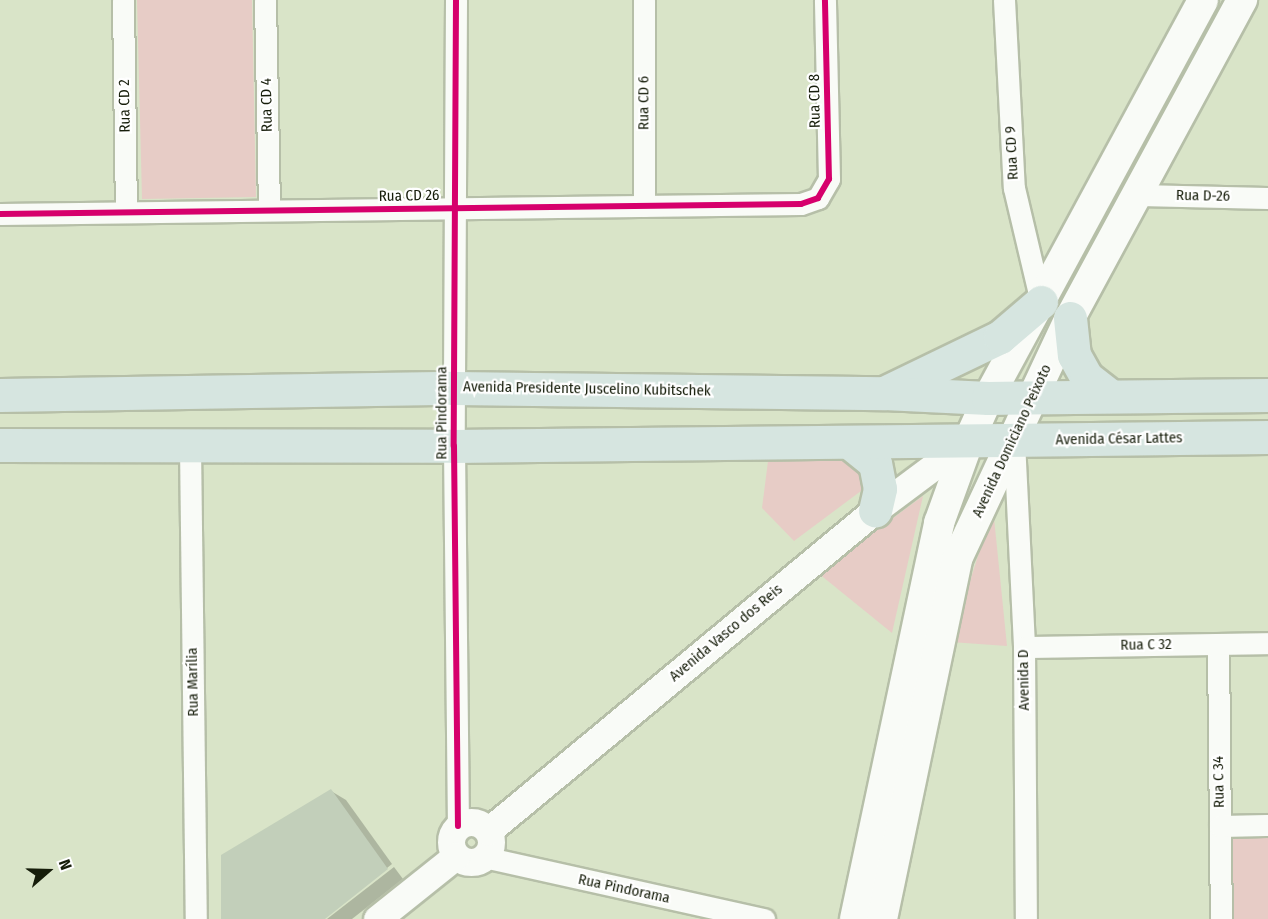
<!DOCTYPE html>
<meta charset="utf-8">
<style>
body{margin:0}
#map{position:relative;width:1268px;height:919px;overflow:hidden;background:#d9e4c8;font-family:"Fira Sans Condensed",sans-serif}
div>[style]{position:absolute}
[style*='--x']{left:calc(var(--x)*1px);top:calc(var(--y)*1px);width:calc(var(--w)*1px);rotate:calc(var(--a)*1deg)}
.green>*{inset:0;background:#e7ccc6}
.shadow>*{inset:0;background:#0003}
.building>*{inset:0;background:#c2cfba}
.roads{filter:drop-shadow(2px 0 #b6bfa8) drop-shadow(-2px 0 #b6bfa8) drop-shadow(0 2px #b6bfa8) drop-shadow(0 -2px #b6bfa8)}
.minor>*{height:21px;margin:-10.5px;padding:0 10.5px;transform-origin:10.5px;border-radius:10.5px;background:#f9fbf7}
.tertiary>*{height:27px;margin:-13.5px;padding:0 13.5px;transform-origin:13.5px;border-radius:13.5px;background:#f9fbf7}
.tertiary>.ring{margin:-13.5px;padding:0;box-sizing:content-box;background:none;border:27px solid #f9fbf7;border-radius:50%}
.secondary>*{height:30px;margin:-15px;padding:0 15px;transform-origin:15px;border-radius:15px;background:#f9fbf7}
.primary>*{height:33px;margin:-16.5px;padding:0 16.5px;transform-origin:16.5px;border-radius:16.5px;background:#d6e5e0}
.cycleway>*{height:6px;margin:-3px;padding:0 3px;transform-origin:3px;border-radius:3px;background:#d6006c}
span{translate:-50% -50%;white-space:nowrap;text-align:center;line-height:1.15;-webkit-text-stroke:4.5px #fff;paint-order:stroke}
.street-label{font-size:15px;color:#161d0a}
.north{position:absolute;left:18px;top:841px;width:60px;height:60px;-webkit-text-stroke:4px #fff;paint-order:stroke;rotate:70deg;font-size:16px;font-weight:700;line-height:24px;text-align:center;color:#161d0a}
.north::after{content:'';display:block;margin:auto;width:21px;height:27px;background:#161d0a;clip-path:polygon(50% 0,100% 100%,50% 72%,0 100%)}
</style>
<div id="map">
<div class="green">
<div style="clip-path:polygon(137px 0,252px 0,256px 197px,142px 199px)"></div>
<div style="clip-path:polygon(858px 457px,869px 485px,794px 541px,762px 508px,768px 461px)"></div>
<div style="clip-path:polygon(923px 496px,892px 633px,818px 573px)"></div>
<div style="clip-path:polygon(993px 508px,1007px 646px,951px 642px)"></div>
<div style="clip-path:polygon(1268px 836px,1268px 919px,1231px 919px,1230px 837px)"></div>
</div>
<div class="shadow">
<div style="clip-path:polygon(331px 791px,346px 800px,392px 864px,323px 919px,224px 919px)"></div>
<div style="clip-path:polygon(394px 867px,403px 879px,352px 919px,327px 919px)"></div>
</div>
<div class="building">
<div style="clip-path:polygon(331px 789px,388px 869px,325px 919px,221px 919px,221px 855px)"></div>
</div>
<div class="roads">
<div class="minor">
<div style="--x:123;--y:0;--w:212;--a:89.2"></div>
<div style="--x:265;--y:0;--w:210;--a:88.9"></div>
<div style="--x:456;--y:0;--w:446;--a:90.3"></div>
<div style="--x:454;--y:446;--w:380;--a:89.4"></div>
<div style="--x:1004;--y:0;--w:188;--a:87"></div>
<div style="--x:1014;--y:188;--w:117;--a:76.7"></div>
<div style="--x:1139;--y:195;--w:129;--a:1.3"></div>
<div style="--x:644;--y:206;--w:206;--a:-90"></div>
<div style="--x:0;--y:214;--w:801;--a:-0.72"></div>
<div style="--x:801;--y:204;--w:18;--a:-19"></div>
<div style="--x:818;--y:198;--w:22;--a:-60"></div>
<div style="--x:829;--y:179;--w:179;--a:-91.3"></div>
<div style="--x:1014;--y:441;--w:206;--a:87.2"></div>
<div style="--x:1024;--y:647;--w:272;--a:89.6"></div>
<div style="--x:190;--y:446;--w:473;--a:89.3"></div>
<div style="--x:1218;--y:644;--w:275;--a:89.4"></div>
<div style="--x:1024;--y:647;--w:244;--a:-0.9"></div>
<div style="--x:1220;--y:826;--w:48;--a:-1.2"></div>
<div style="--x:484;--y:857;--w:287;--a:12.5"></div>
</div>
<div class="tertiary">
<div class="ring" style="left:451px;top:822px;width:13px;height:13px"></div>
<div style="--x:488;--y:831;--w:503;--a:-39.67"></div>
<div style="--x:875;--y:510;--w:117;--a:-36.7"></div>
<div style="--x:377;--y:919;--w:101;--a:-38.6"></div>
</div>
<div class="secondary">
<div style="--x:855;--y:919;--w:405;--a:-78"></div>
<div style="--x:939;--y:523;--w:88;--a:-70.1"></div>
<div style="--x:969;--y:440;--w:46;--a:-65.7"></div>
<div style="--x:988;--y:398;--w:452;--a:-61.6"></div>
<div style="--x:882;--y:919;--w:368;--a:-78.2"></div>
<div style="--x:957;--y:559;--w:266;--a:-64.9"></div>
<div style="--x:1070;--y:318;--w:362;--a:-61.6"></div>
</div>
<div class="primary">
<div style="--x:1070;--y:318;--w:37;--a:84"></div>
<div style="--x:1074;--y:355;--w:25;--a:61"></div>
<div style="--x:1086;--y:377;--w:31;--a:38"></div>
<div style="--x:888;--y:391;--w:124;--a:-25.7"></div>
<div style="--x:1000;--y:337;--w:54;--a:-40.5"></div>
<div style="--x:0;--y:395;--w:454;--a:-0.9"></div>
<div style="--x:454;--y:388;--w:430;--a:0.7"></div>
<div style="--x:884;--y:393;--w:104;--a:2.8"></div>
<div style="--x:988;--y:398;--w:280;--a:-0.6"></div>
<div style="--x:849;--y:442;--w:33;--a:39"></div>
<div style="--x:875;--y:463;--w:26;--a:79"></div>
<div style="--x:880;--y:489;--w:22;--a:103"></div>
<div style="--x:0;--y:445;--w:454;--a:0.1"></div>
<div style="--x:454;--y:446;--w:814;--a:-0.63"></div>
</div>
</div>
<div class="cycleway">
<div style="--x:456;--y:0;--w:446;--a:90.3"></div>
<div style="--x:454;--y:446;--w:380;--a:89.4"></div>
<div style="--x:0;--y:214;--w:801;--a:-0.72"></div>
<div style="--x:801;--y:204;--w:18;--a:-19"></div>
<div style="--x:818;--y:198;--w:22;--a:-60"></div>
<div style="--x:829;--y:179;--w:179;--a:-91.3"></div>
</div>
<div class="street-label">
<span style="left:815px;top:101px;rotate:-91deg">Rua CD 8</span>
<span style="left:644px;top:103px;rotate:-90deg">Rua CD 6</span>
<span style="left:267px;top:105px;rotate:-91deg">Rua CD 4</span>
<span style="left:125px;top:106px;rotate:-91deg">Rua CD 2</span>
<span style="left:1012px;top:153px;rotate:-93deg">Rua CD 9</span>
<span style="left:409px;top:196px;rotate:-1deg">Rua CD 26</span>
<span style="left:1203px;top:196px;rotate:1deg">Rua D-26</span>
<span style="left:587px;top:389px;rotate:1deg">Avenida Presidente Juscelino Kubitschek</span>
<span style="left:442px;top:413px;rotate:-90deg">Rua Pindorama</span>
<span style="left:1119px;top:439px;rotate:-1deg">Avenida César Lattes</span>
<span style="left:1012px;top:441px;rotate:-65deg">Avenida Domiciano Peixoto</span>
<span style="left:726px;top:633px;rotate:-40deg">Avenida Vasco dos Reis</span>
<span style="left:1146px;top:645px;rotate:-1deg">Rua C 32</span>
<span style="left:1024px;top:680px;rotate:-91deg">Avenida D</span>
<span style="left:193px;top:682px;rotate:-91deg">Rua Marília</span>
<span style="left:1219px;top:782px;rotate:-91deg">Rua C 34</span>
<span style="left:624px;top:889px;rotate:12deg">Rua Pindorama</span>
</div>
<div class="north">N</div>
</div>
